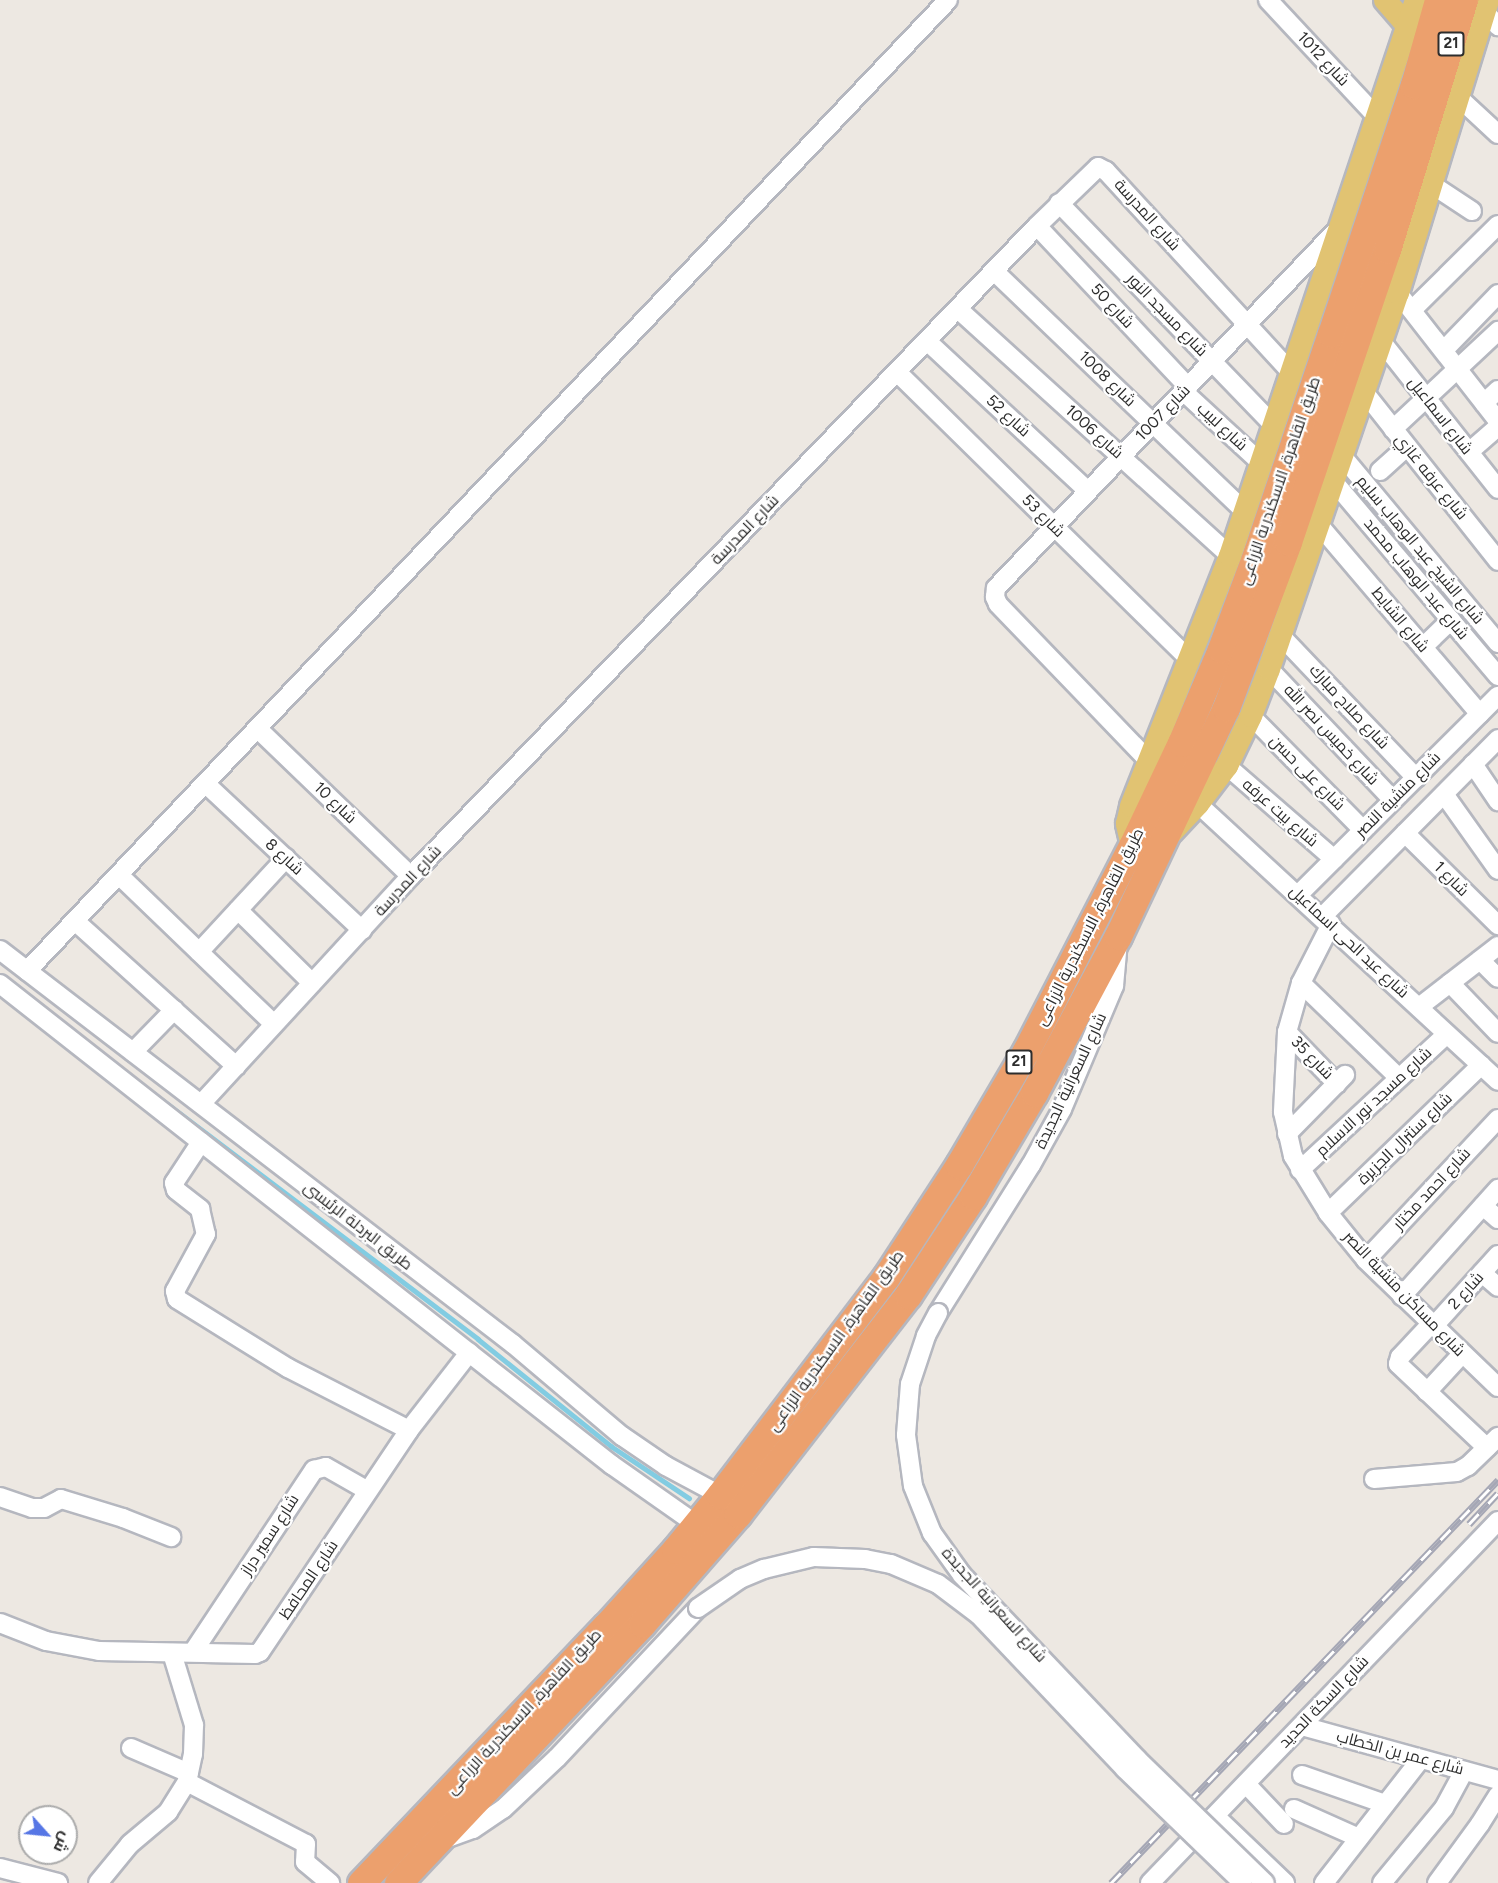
<!DOCTYPE html>
<meta charset="utf-8">
<style>
body{margin:0}
#map{position:relative;width:1498px;height:1883px;overflow:hidden;background:#ede8e2;font-family:Figtree,Cairo,sans-serif}
div>[style]{position:absolute}
[style*='--x']{left:calc(var(--x)*1px);top:calc(var(--y)*1px);width:calc(var(--w)*1px);rotate:calc(var(--a)*1deg)}
.stream>*{height:4.5px;margin:-2.25px;padding:0 2.25px;transform-origin:2.25px;border-radius:2.25px;background:#82cce2}
.roads{filter:drop-shadow(2px 0 #b5b7bf) drop-shadow(-2px 0 #b5b7bf) drop-shadow(0 2px #b5b7bf) drop-shadow(0 -2px #b5b7bf)}
.minor>*{height:18px;margin:-9px;padding:0 9px;transform-origin:9px;border-radius:9px;background:#fff}
.major>*{height:22px;margin:-11px;padding:0 11px;transform-origin:11px;border-radius:11px;background:#e1c372}
.highway>*{height:27px;margin:-13.5px;padding:0 13.5px;transform-origin:13.5px;border-radius:13.5px;background:#eca06d}
.rail>*{height:7px;margin-top:-3.5px;transform-origin:0;background:repeating-linear-gradient(90deg,#fff 0 14px,#a5a7b5 0 28px);box-sizing:border-box;border-block:2px solid #a5a7b5}
.bridges{filter:drop-shadow(2px 0 #b5b7bf) drop-shadow(-2px 0 #b5b7bf) drop-shadow(0 2px #b5b7bf) drop-shadow(0 -2px #b5b7bf)}
.minor-bridge>*{height:18px;margin:-9px;padding:0 9px;transform-origin:9px;border-radius:9px;background:#fff}
span{translate:-50% -50%;white-space:nowrap;text-align:center;line-height:1.15;-webkit-text-stroke:4.5px #fff;paint-order:stroke}
.shield-label span{padding:2px 4px;background:#fff;border:2px solid;border-radius:4px;-webkit-text-stroke-width:0}
.shield-label{font-size:15px;color:#2d2d2d;font-weight:700}
.street-label{font-size:16px;color:#2d2d2d}
.north{position:absolute;left:18px;top:1805px;width:60px;height:60px;box-sizing:border-box;background:#fff;border:2px solid #ababab;border-radius:50%;rotate:117deg;font-size:16px;font-weight:700;line-height:24px;text-align:center;color:#2d2d2d}
.north::after{content:'';display:block;margin:auto;width:21px;height:27px;background:#5676e5;clip-path:polygon(50% 0,100% 100%,50% 72%,0 100%)}
</style>
<div id="map">
<div class="stream">
<div style="--x:140;--y:1083;--w:424;--a:37.1"></div>
<div style="--x:478;--y:1339;--w:171;--a:38.8"></div>
<div style="--x:611;--y:1446;--w:94;--a:33.7"></div>
</div>
<div class="roads">
<div class="minor">
<div style="--x:1268;--y:0;--w:161;--a:47"></div>
<div style="--x:1484;--y:11;--w:21;--a:47"></div>
<div style="--x:1457;--y:96;--w:56;--a:42.8"></div>
<div style="--x:1431;--y:184;--w:49;--a:33.4"></div>
<div style="--x:1059;--y:203;--w:310;--a:46"></div>
<div style="--x:1037;--y:226;--w:221;--a:46.8"></div>
<div style="--x:994;--y:271;--w:348;--a:43.8"></div>
<div style="--x:1398;--y:293;--w:162;--a:52"></div>
<div style="--x:958;--y:309;--w:367;--a:42.2"></div>
<div style="--x:1412;--y:310;--w:121;--a:-44.7"></div>
<div style="--x:927;--y:341;--w:220;--a:43"></div>
<div style="--x:1382;--y:342;--w:187;--a:51.7"></div>
<div style="--x:1444;--y:350;--w:78;--a:-46"></div>
<div style="--x:897;--y:372;--w:411;--a:44.5"></div>
<div style="--x:1183;--y:391;--w:108;--a:42.7"></div>
<div style="--x:1365;--y:393;--w:214;--a:51.6"></div>
<div style="--x:1484;--y:403;--w:19;--a:-43"></div>
<div style="--x:1393;--y:429;--w:144;--a:-43"></div>
<div style="--x:1469;--y:452;--w:38;--a:-41"></div>
<div style="--x:1343;--y:457;--w:242;--a:50.2"></div>
<div style="--x:1380;--y:471;--w:36;--a:-42"></div>
<div style="--x:1334;--y:482;--w:254;--a:49.8"></div>
<div style="--x:1319;--y:525;--w:248;--a:49.6"></div>
<div style="--x:1281;--y:636;--w:196;--a:46.4"></div>
<div style="--x:1423;--y:647;--w:39;--a:-44"></div>
<div style="--x:1269;--y:669;--w:180;--a:46.6"></div>
<div style="--x:1251;--y:716;--w:160;--a:45.5"></div>
<div style="--x:258;--y:729;--w:212;--a:43.9"></div>
<div style="--x:1149;--y:761;--w:218;--a:-133.9"></div>
<div style="--x:998;--y:604;--w:8;--a:-113"></div>
<div style="--x:995;--y:597;--w:9;--a:-84"></div>
<div style="--x:996;--y:588;--w:496;--a:-46.4"></div>
<div style="--x:1473;--y:764;--w:45;--a:56"></div>
<div style="--x:1227;--y:766;--w:142;--a:41"></div>
<div style="--x:206;--y:784;--w:214;--a:43.1"></div>
<div style="--x:1444;--y:794;--w:93;--a:54.6"></div>
<div style="--x:1198;--y:804;--w:408;--a:42.7"></div>
<div style="--x:1405;--y:833;--w:131;--a:44.7"></div>
<div style="--x:119;--y:875;--w:215;--a:43.9"></div>
<div style="--x:1299;--y:894;--w:281;--a:-44.9"></div>
<div style="--x:238;--y:910;--w:104;--a:44.6"></div>
<div style="--x:1323;--y:916;--w:249;--a:-45.3"></div>
<div style="--x:75;--y:921;--w:217;--a:42"></div>
<div style="--x:1331;--y:924;--w:66;--a:117"></div>
<div style="--x:1301;--y:983;--w:51;--a:105.9"></div>
<div style="--x:1287;--y:1032;--w:80;--a:92.9"></div>
<div style="--x:1283;--y:1112;--w:45;--a:77.2"></div>
<div style="--x:1293;--y:1156;--w:67;--a:58.4"></div>
<div style="--x:1328;--y:1213;--w:60;--a:51"></div>
<div style="--x:1366;--y:1260;--w:183;--a:43.9"></div>
<div style="--x:0;--y:950;--w:647;--a:37.53"></div>
<div style="--x:513;--y:1344;--w:143;--a:40.2"></div>
<div style="--x:622;--y:1436;--w:53;--a:34.3"></div>
<div style="--x:666;--y:1466;--w:61;--a:28.2"></div>
<div style="--x:199;--y:952;--w:128;--a:-47.2"></div>
<div style="--x:1480;--y:960;--w:25;--a:45"></div>
<div style="--x:27;--y:971;--w:1338;--a:-46.51"></div>
<div style="--x:1301;--y:983;--w:136;--a:44.1"></div>
<div style="--x:1450;--y:983;--w:69;--a:46.2"></div>
<div style="--x:0;--y:984;--w:778;--a:38.17"></div>
<div style="--x:612;--y:1465;--w:103;--a:35.1"></div>
<div style="--x:1419;--y:1007;--w:100;--a:-37.7"></div>
<div style="--x:1287;--y:1032;--w:72;--a:46.1"></div>
<div style="--x:133;--y:1052;--w:59;--a:-45.7"></div>
<div style="--x:201;--y:1104;--w:310;--a:-47.4"></div>
<div style="--x:411;--y:876;--w:902;--a:-46.08"></div>
<div style="--x:1037;--y:226;--w:85;--a:-44"></div>
<div style="--x:1098;--y:167;--w:9;--a:27"></div>
<div style="--x:1106;--y:171;--w:275;--a:47.4"></div>
<div style="--x:1287;--y:1134;--w:83;--a:-45.5"></div>
<div style="--x:201;--y:1142;--w:49;--a:123.4"></div>
<div style="--x:174;--y:1183;--w:7;--a:74"></div>
<div style="--x:176;--y:1190;--w:31;--a:38"></div>
<div style="--x:200;--y:1209;--w:26;--a:77"></div>
<div style="--x:206;--y:1234;--w:65;--a:118.5"></div>
<div style="--x:175;--y:1291;--w:8;--a:76"></div>
<div style="--x:177;--y:1299;--w:131;--a:31.9"></div>
<div style="--x:288;--y:1368;--w:136;--a:27.1"></div>
<div style="--x:1300;--y:1170;--w:200;--a:-42.8"></div>
<div style="--x:1483;--y:1206;--w:20;--a:41"></div>
<div style="--x:1328;--y:1213;--w:213;--a:-44"></div>
<div style="--x:1366;--y:1260;--w:193;--a:-46.9"></div>
<div style="--x:1482;--y:1273;--w:21;--a:41"></div>
<div style="--x:1402;--y:1296;--w:144;--a:-48.1"></div>
<div style="--x:938;--y:1313;--w:175;--a:-57.9"></div>
<div style="--x:1031;--y:1165;--w:64;--a:-61"></div>
<div style="--x:1062;--y:1109;--w:134;--a:-67.1"></div>
<div style="--x:1114;--y:986;--w:45;--a:-84.9"></div>
<div style="--x:1431;--y:1324;--w:45;--a:133.2"></div>
<div style="--x:1400;--y:1357;--w:7;--a:106"></div>
<div style="--x:1398;--y:1364;--w:122;--a:43.3"></div>
<div style="--x:1433;--y:1327;--w:97;--a:-47.9"></div>
<div style="--x:1427;--y:1392;--w:52;--a:-47.4"></div>
<div style="--x:1374;--y:1479;--w:83;--a:-4.8"></div>
<div style="--x:1457;--y:1472;--w:13;--a:-29"></div>
<div style="--x:1468;--y:1466;--w:42;--a:-44"></div>
<div style="--x:0;--y:1497;--w:34;--a:19"></div>
<div style="--x:32;--y:1508;--w:12;--a:0"></div>
<div style="--x:44;--y:1508;--w:19;--a:-28"></div>
<div style="--x:61;--y:1499;--w:65;--a:17"></div>
<div style="--x:123;--y:1518;--w:52;--a:21.6"></div>
<div style="--x:0;--y:1623;--w:49;--a:21.4"></div>
<div style="--x:46;--y:1641;--w:54;--a:10.7"></div>
<div style="--x:99;--y:1651;--w:156;--a:1.1"></div>
<div style="--x:255;--y:1654;--w:5;--a:-22"></div>
<div style="--x:260;--y:1652;--w:267;--a:-56.1"></div>
<div style="--x:409;--y:1430;--w:98;--a:-52.1"></div>
<div style="--x:193;--y:1652;--w:219;--a:-56.4"></div>
<div style="--x:314;--y:1470;--w:12;--a:-14"></div>
<div style="--x:326;--y:1467;--w:48;--a:29.7"></div>
<div style="--x:1302;--y:1726;--w:203;--a:15.4"></div>
<div style="--x:131;--y:1748;--w:63;--a:23.3"></div>
<div style="--x:1302;--y:1775;--w:88;--a:19.3"></div>
<div style="--x:187;--y:1782;--w:134;--a:27.5"></div>
<div style="--x:306;--y:1844;--w:18;--a:93"></div>
<div style="--x:305;--y:1862;--w:33;--a:40"></div>
<div style="--x:1246;--y:1784;--w:55;--a:46.5"></div>
<div style="--x:1294;--y:1809;--w:71;--a:24"></div>
<div style="--x:1215;--y:1816;--w:97;--a:43.7"></div>
<div style="--x:442;--y:1840;--w:33;--a:-20"></div>
<div style="--x:473;--y:1829;--w:36;--a:-34"></div>
<div style="--x:503;--y:1809;--w:74;--a:-43.4"></div>
<div style="--x:557;--y:1758;--w:206;--a:-46.8"></div>
<div style="--x:0;--y:1868;--w:60;--a:14.5"></div>
<div style="--x:98;--y:1883;--w:50;--a:-50.6"></div>
<div style="--x:130;--y:1844;--w:50;--a:-40.1"></div>
<div style="--x:168;--y:1812;--w:36;--a:-58"></div>
<div style="--x:187;--y:1782;--w:29;--a:-78"></div>
<div style="--x:193;--y:1754;--w:29;--a:-88"></div>
<div style="--x:194;--y:1725;--w:75;--a:-107"></div>
<div style="--x:1150;--y:1883;--w:502;--a:-46.13"></div>
<div style="--x:1324;--y:1883;--w:157;--a:-52"></div>
<div style="--x:1382;--y:1883;--w:97;--a:-50.4"></div>
<div style="--x:1444;--y:1808;--w:42;--a:-61.6"></div>
<div style="--x:1437;--y:1883;--w:73;--a:-53.9"></div>
<div style="--x:1480;--y:1824;--w:34;--a:-58"></div>
</div>
<div class="major">
<div style="--x:1385;--y:0;--w:37;--a:49"></div>
<div style="--x:1172;--y:832;--w:38;--a:-47"></div>
<div style="--x:1198;--y:804;--w:48;--a:-52.7"></div>
<div style="--x:1227;--y:766;--w:55;--a:-64.4"></div>
<div style="--x:1251;--y:716;--w:50;--a:-69"></div>
<div style="--x:1269;--y:669;--w:398;--a:-71.1"></div>
<div style="--x:1398;--y:293;--w:307;--a:-72.9"></div>
<div style="--x:1132;--y:846;--w:23;--a:-103"></div>
<div style="--x:1127;--y:824;--w:18;--a:-77"></div>
<div style="--x:1131;--y:806;--w:269;--a:-68.4"></div>
<div style="--x:1230;--y:556;--w:586;--a:-71.5"></div>
</div>
<div class="highway">
<div style="--x:361;--y:1883;--w:355;--a:-46.4"></div>
<div style="--x:606;--y:1626;--w:103;--a:-47.8"></div>
<div style="--x:675;--y:1550;--w:71;--a:-50.7"></div>
<div style="--x:720;--y:1495;--w:274;--a:-52.7"></div>
<div style="--x:886;--y:1277;--w:134;--a:-56.9"></div>
<div style="--x:959;--y:1165;--w:132;--a:-59.6"></div>
<div style="--x:1026;--y:1051;--w:231;--a:-62.7"></div>
<div style="--x:1132;--y:846;--w:114;--a:-64.6"></div>
<div style="--x:1181;--y:743;--w:102;--a:-66.9"></div>
<div style="--x:1221;--y:649;--w:103;--a:-69.6"></div>
<div style="--x:1257;--y:552;--w:230;--a:-71.3"></div>
<div style="--x:1331;--y:334;--w:262;--a:-71.6"></div>
<div style="--x:1414;--y:85;--w:88;--a:-74.2"></div>
<div style="--x:398;--y:1883;--w:356;--a:-46.7"></div>
<div style="--x:642;--y:1624;--w:146;--a:-48.9"></div>
<div style="--x:738;--y:1514;--w:277;--a:-52.2"></div>
<div style="--x:908;--y:1295;--w:118;--a:-56.7"></div>
<div style="--x:973;--y:1196;--w:120;--a:-59.4"></div>
<div style="--x:1034;--y:1093;--w:178;--a:-61.9"></div>
<div style="--x:1118;--y:936;--w:252;--a:-64.7"></div>
<div style="--x:1226;--y:708;--w:177;--a:-69.5"></div>
<div style="--x:1288;--y:542;--w:308;--a:-71.3"></div>
<div style="--x:1387;--y:250;--w:262;--a:-72.9"></div>
</div>
</div>
<div class="rail">
<div style="--x:1469;--y:1524;--w:42;--a:-46.9"></div>
<div style="--x:1111;--y:1883;--w:559;--a:-46.16"></div>
</div>
<div class="bridges">
<div class="minor-bridge">
<div style="--x:938;--y:1313;--w:26;--a:118"></div>
<div style="--x:926;--y:1336;--w:51;--a:108.4"></div>
<div style="--x:910;--y:1384;--w:51;--a:94.5"></div>
<div style="--x:906;--y:1435;--w:51;--a:82.2"></div>
<div style="--x:913;--y:1486;--w:51;--a:68"></div>
<div style="--x:932;--y:1533;--w:52;--a:54.5"></div>
<div style="--x:962;--y:1575;--w:254;--a:46.4"></div>
<div style="--x:1137;--y:1759;--w:178;--a:44.1"></div>
<div style="--x:698;--y:1608;--w:51;--a:-34.6"></div>
<div style="--x:740;--y:1579;--w:26;--a:-23"></div>
<div style="--x:764;--y:1569;--w:51;--a:-13.5"></div>
<div style="--x:814;--y:1557;--w:51;--a:2.2"></div>
<div style="--x:865;--y:1559;--w:26;--a:11"></div>
<div style="--x:891;--y:1564;--w:51;--a:23.1"></div>
<div style="--x:938;--y:1584;--w:51;--a:37.1"></div>
<div style="--x:979;--y:1615;--w:212;--a:46.5"></div>
<div style="--x:1125;--y:1769;--w:164;--a:44"></div>
</div>
</div>
<div class="shield-label">
<span style="left:1451px;top:44px">21</span>
<span style="left:1019px;top:1062px">21</span>
</div>
<div class="street-label">
<span style="left:1323px;top:59px;rotate:47deg">شارع 1012</span>
<span style="left:1147px;top:215px;rotate:48deg">شارع المدرسة</span>
<span style="left:1112px;top:306px;rotate:47deg">شارع 50</span>
<span style="left:1167px;top:315px;rotate:46deg">شارع مسجد النور</span>
<span style="left:1107px;top:379px;rotate:44deg">شارع 1008</span>
<span style="left:1163px;top:413px;rotate:-46deg">شارع 1007</span>
<span style="left:1008px;top:416px;rotate:43deg">شارع 52</span>
<span style="left:1440px;top:416px;rotate:52deg">شارع اسماعيل</span>
<span style="left:1222px;top:427px;rotate:43deg">شارع لبيب</span>
<span style="left:1094px;top:432px;rotate:42deg">شارع 1006</span>
<span style="left:1431px;top:477px;rotate:51deg">شارع عرفه غازي</span>
<span style="left:1280px;top:481px;rotate:-71deg">طريق القاهرة, الاسكندرية الزراعى</span>
<span style="left:1043px;top:516px;rotate:45deg">شارع 53</span>
<span style="left:745px;top:530px;rotate:-46deg">شارع المدرسة</span>
<span style="left:1420px;top:550px;rotate:50deg">شارع الشيخ عبد الوهاب سليم</span>
<span style="left:1416px;top:579px;rotate:50deg">شارع عبد الوهاب محمد</span>
<span style="left:1400px;top:620px;rotate:50deg">شارع الشايط</span>
<span style="left:1349px;top:707px;rotate:47deg">شارع صلاح مبارك</span>
<span style="left:1331px;top:735px;rotate:47deg">شارع خميس نصر الله</span>
<span style="left:1307px;top:773px;rotate:45deg">شارع على حسن</span>
<span style="left:1398px;top:795px;rotate:-45deg">شارع منشية النصر</span>
<span style="left:335px;top:803px;rotate:44deg">شارع 10</span>
<span style="left:1280px;top:813px;rotate:41deg">شارع بيت عرفه</span>
<span style="left:284px;top:857px;rotate:43deg">شارع 8</span>
<span style="left:1451px;top:879px;rotate:45deg">شارع 1</span>
<span style="left:408px;top:881px;rotate:-47deg">شارع المدرسة</span>
<span style="left:1090px;top:927px;rotate:-63deg">طريق القاهرة, الاسكندرية الزراعى</span>
<span style="left:1349px;top:942px;rotate:43deg">شارع عبد الحى اسماعيل</span>
<span style="left:1312px;top:1058px;rotate:46deg">شارع 35</span>
<span style="left:1071px;top:1081px;rotate:-65deg">شارع السعرانية الجديدة</span>
<span style="left:1374px;top:1102px;rotate:-43deg">شارع مسجد نور الاسلام</span>
<span style="left:1405px;top:1139px;rotate:-44deg">شارع سنترال الجزيرة</span>
<span style="left:1432px;top:1189px;rotate:-47deg">شارع احمد مختار</span>
<span style="left:358px;top:1226px;rotate:38deg">طريق البردلة الرئيسى</span>
<span style="left:1466px;top:1291px;rotate:-48deg">شارع 2</span>
<span style="left:1404px;top:1294px;rotate:46deg">شارع مساكن منشية النصر</span>
<span style="left:836px;top:1341px;rotate:-54deg">طريق القاهرة, الاسكندرية الزراعى</span>
<span style="left:270px;top:1535px;rotate:-57deg">شارع سمير دراز</span>
<span style="left:309px;top:1580px;rotate:-56deg">شارع المحافظ</span>
<span style="left:994px;top:1605px;rotate:48deg">شارع السعرانية الجديدة</span>
<span style="left:1324px;top:1702px;rotate:-46deg">شارع السكة الحديد</span>
<span style="left:524px;top:1712px;rotate:-47deg">طريق القاهرة, الاسكندرية الزراعى</span>
<span style="left:1400px;top:1753px;rotate:15deg">شارع عمر بن الخطاب</span>
</div>
<div class="north">ش</div>
</div>
